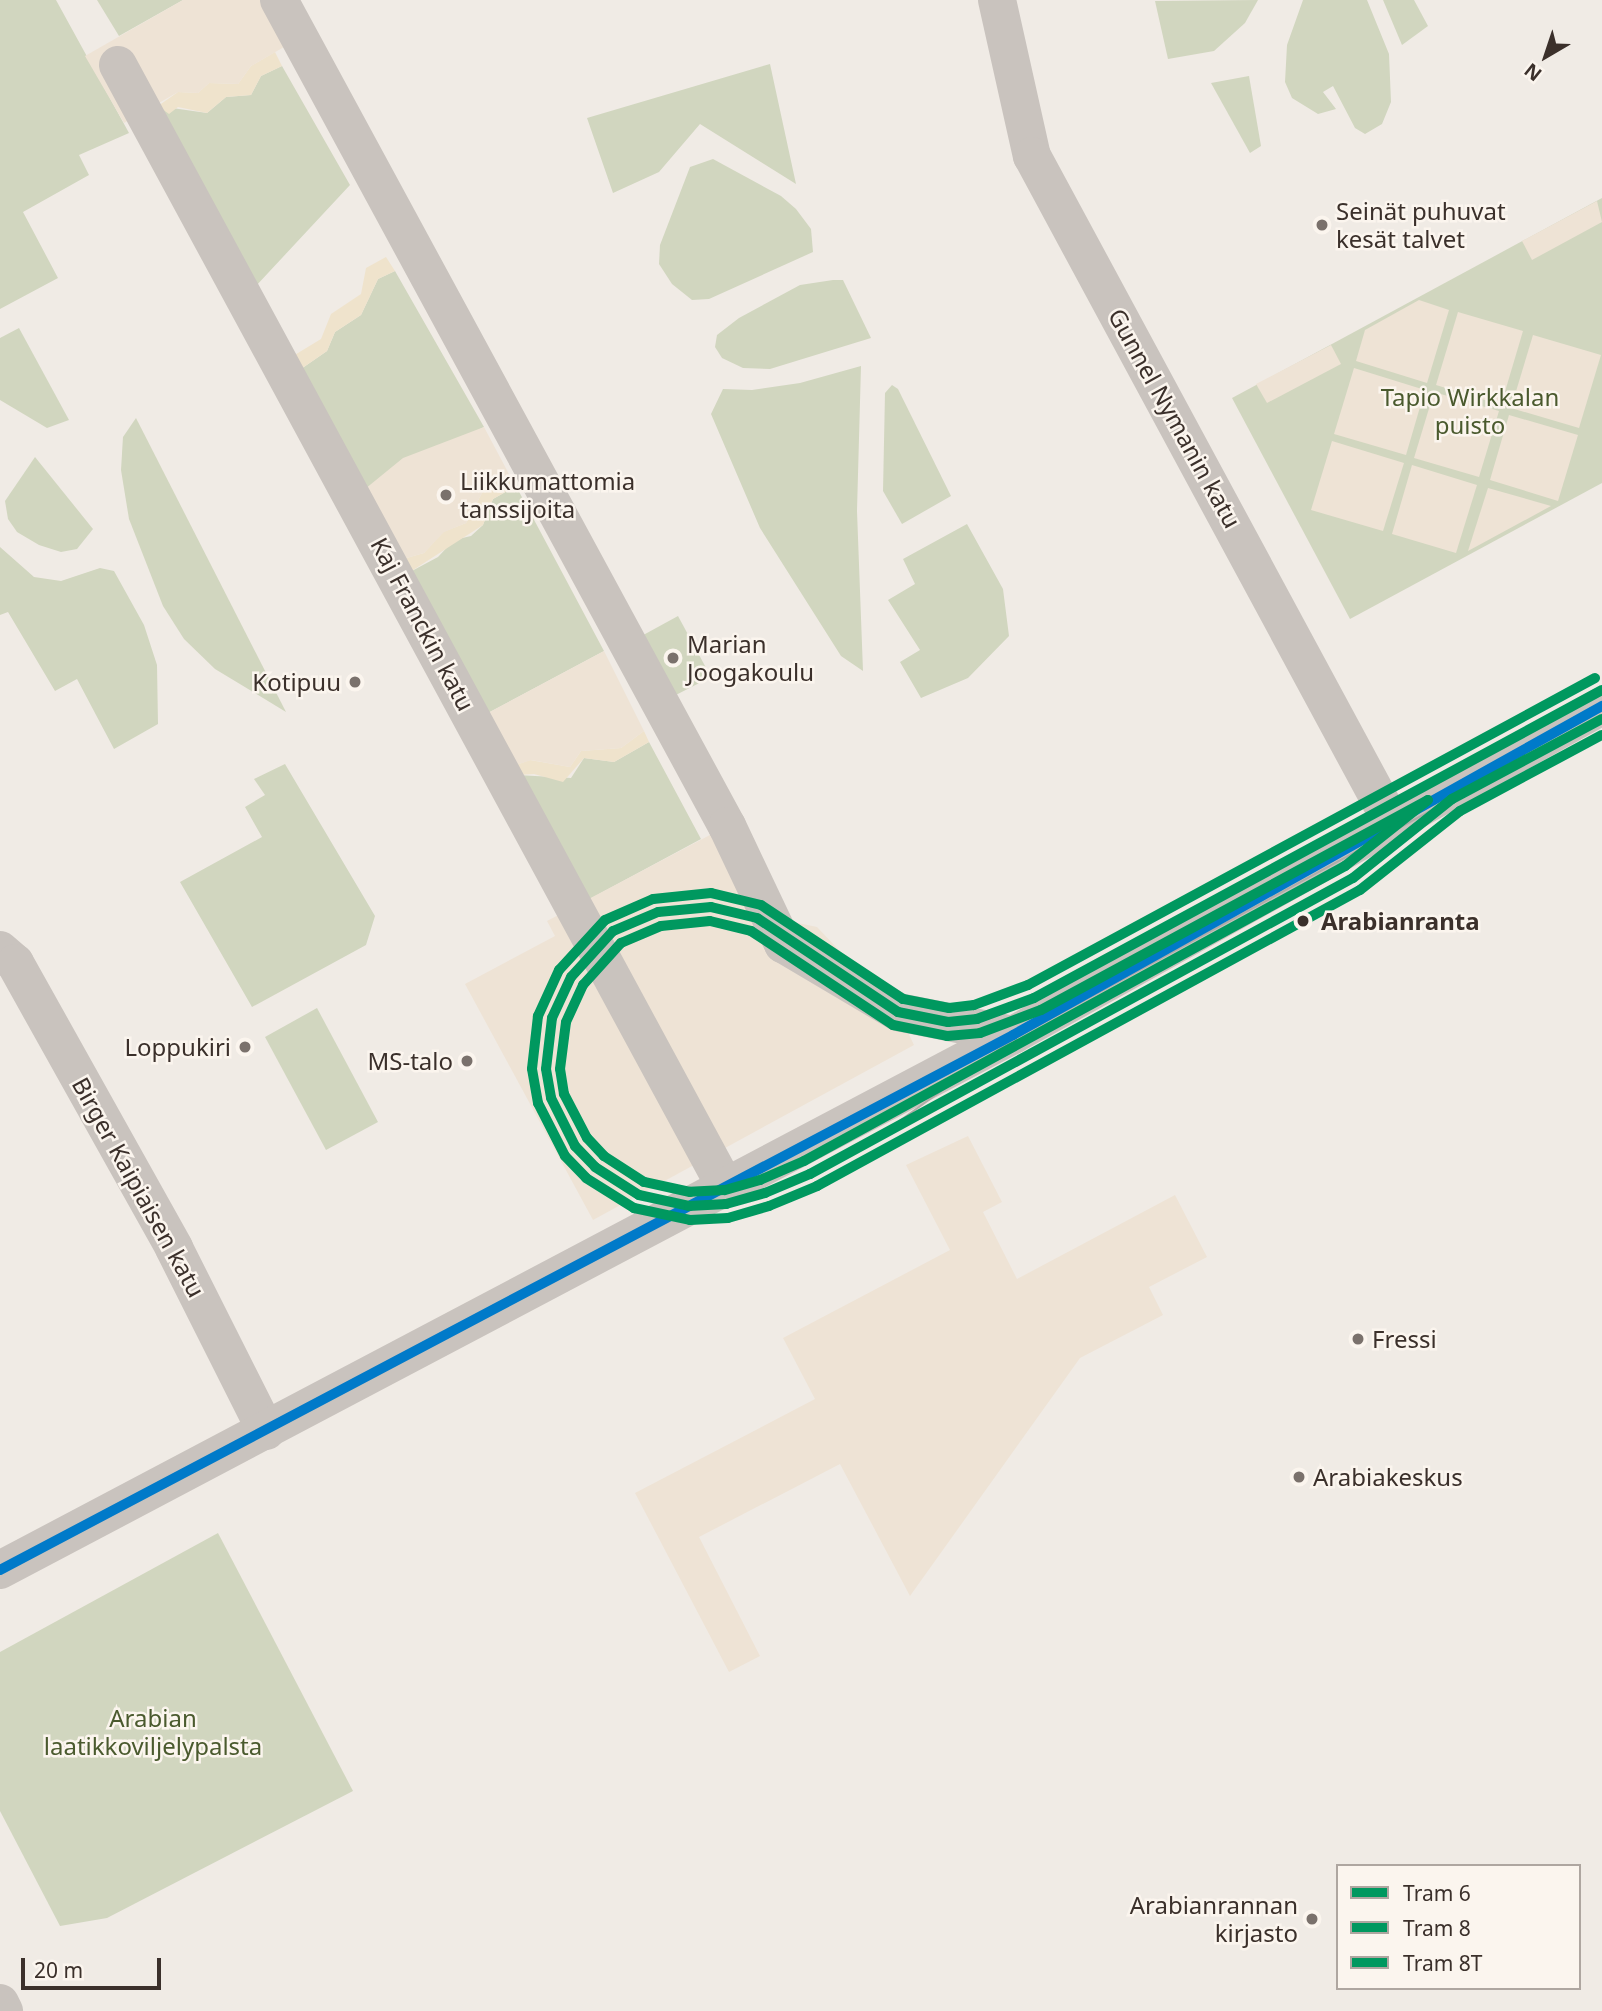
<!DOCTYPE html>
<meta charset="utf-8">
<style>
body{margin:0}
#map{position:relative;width:1602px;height:2011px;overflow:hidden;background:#f0ebe5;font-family:"Noto Sans",sans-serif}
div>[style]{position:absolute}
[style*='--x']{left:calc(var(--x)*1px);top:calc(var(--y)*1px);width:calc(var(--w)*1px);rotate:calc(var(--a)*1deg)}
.green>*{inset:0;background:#d1d6bf}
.sand>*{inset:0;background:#efe3cc}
.plaza>*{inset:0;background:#eee3d5}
.minor>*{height:38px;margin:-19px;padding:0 19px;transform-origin:19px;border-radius:19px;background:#c9c3be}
.tram>*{height:2px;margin:-1px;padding:0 1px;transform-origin:1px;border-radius:1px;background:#b1aca8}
.bus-1>*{height:10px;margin:-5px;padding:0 5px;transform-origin:5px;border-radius:5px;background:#007ac9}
.tram-1>*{height:10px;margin:-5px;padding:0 5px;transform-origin:5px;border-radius:5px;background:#00985f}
.tram-2>*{height:10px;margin:-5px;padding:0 5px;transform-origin:5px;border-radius:5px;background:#00985f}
.tram-3>*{height:10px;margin:-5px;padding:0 5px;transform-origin:5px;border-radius:5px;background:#00985f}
.dots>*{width:19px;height:19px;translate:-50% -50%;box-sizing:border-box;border:4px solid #fbf5ee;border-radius:50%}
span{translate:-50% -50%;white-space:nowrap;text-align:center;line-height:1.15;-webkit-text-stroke:5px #fbf5ee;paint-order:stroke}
.poi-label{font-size:24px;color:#3b302b}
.left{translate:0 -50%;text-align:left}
.right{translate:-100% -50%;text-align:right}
.park-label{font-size:24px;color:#4a5a2e}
.street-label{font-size:24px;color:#3b302b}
.stop-label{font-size:24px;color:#3b302b;font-weight:700}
.legend{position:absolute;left:1336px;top:1864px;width:245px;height:126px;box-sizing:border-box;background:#fbf5ee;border:2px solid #aea6a0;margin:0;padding:9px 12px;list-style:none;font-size:21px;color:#3b302b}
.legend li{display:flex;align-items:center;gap:14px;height:35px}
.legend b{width:35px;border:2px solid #aea6a0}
.north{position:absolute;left:1511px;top:21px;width:70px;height:70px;-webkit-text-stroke:5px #fbf5ee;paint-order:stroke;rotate:219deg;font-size:19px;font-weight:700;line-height:28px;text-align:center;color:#3b302b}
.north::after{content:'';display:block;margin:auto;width:24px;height:32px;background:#3b302b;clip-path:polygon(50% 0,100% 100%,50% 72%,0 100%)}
.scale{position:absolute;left:21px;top:1958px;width:140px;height:32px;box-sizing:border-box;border:4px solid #3b302b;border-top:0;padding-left:9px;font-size:21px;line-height:24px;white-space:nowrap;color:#3b302b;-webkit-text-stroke:5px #fbf5ee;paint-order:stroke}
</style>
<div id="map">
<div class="green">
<div style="clip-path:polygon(0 0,56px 0,129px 133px,79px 155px,89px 175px,23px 212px,58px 278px,0 309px)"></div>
<div style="clip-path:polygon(97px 0,183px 0,119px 36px)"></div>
<div style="clip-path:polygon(1258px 0,1245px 23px,1214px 51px,1168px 59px,1155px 1px)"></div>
<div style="clip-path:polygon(1303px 0,1367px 0,1389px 54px,1391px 102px,1382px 124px,1365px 134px,1355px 128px,1333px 86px,1323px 92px,1336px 109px,1318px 114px,1292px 98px,1285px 82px,1287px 45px)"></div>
<div style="clip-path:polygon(1383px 0,1414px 0,1428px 26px,1402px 45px)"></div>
<div style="clip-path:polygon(770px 64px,796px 184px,700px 124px,659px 172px,613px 193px,587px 118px)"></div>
<div style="clip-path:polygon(282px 66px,350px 185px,255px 287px,158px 106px,207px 113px,226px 97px,251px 95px,261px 76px)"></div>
<div style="clip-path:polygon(1249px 76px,1261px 146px,1250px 153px,1211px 83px)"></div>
<div style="clip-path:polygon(713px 159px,781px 196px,796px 209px,811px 229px,813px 252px,709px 299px,692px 300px,672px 284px,659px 264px,660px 245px,690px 167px)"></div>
<div style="clip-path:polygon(1602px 198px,1602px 483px,1350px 619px,1232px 398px)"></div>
<div style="clip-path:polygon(395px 271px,484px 427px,365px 489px,301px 369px,327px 351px,335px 332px,361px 315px,378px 279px)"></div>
<div style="clip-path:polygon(833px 280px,843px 280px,871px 338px,770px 369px,743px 368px,722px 358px,715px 347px,717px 335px,739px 318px,800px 285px)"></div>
<div style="clip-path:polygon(19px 328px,69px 420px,47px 428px,0 400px,0 338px)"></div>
<div style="clip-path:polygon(861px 366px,857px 511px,863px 671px,841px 656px,760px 528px,711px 414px,723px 389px,752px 390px,800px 383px)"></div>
<div style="clip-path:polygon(892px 385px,898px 389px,951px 496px,902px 524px,883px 491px,885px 393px)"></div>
<div style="clip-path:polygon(136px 418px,286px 712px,215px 669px,184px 639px,163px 606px,129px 519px,121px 470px,123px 437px)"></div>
<div style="clip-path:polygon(35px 457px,93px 529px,77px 549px,61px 552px,39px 545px,17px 532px,8px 519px,5px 501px)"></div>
<div style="clip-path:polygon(516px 486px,604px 651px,486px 714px,410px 572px,438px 557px,454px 540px,471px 536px,483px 525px,493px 499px)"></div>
<div style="clip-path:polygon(967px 524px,1003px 589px,1009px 636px,968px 678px,921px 698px,900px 662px,920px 650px,888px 600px,915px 584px,903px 559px)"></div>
<div style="clip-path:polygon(0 547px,34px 577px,61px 581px,100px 568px,114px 571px,144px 625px,157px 665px,158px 724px,114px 749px,77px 679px,55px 691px,8px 612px,0 615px)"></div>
<div style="clip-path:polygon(678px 616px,711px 677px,668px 699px,636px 639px)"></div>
<div style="clip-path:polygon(649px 742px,701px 839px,586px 901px,517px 775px,571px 778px,584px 758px,614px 762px)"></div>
<div style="clip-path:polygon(285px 764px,375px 916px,366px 945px,252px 1007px,180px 882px,262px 837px,245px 807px,265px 795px,254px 779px)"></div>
<div style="clip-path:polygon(317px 1008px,378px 1122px,326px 1150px,265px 1037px)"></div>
<div style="clip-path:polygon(218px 1533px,353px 1791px,107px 1918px,60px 1926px,0 1811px,0 1652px)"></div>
</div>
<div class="sand">
<div style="clip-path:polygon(275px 52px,282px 66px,261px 76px,251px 95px,226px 97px,207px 113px,178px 107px,169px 114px,158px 106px,178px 92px,198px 93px,209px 83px,238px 84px,251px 66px)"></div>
<div style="clip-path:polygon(386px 257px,395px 271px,378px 279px,361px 315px,335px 332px,327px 351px,301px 369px,293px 356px,321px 339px,331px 314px,361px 294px,366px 268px)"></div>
<div style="clip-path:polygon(510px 476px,516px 486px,493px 499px,483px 525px,410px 572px,403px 559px,424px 553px,443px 532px,466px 523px,482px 493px)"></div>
<div style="clip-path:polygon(644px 731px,649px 742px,614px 762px,584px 758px,563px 782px,534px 774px,517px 775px,513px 766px,530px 760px,570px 767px,581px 751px,621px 748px)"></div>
</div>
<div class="plaza">
<div style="clip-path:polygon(183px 0,285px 0,305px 35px,251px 66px,238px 84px,209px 83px,198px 93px,178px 92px,124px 123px,85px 56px)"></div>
<div style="clip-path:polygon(1597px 201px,1602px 222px,1532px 260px,1522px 241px)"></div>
<div style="clip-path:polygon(1419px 300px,1449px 310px,1427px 383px,1356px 361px,1365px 330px)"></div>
<div style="clip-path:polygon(1458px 312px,1523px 331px,1501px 405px,1436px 385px)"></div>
<div style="clip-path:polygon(1533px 335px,1601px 355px,1579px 428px,1511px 408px)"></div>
<div style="clip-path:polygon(1331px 345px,1341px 364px,1267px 403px,1256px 384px)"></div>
<div style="clip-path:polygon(1354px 368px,1425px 390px,1406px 455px,1334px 434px)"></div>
<div style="clip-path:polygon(1434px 392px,1499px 411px,1479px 477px,1414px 458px)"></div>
<div style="clip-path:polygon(1509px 415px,1578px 435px,1558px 501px,1490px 480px)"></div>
<div style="clip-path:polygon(484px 427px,510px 476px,482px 493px,466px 523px,444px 532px,424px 553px,403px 559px,365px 489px,403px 458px)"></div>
<div style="clip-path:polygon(1332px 441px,1404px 463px,1383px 531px,1311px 510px)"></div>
<div style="clip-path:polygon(1412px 465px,1477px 485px,1456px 553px,1392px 534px)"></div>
<div style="clip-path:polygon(1488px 488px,1551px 506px,1468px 551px,1487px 491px)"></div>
<div style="clip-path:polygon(604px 651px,644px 731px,621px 748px,581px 751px,570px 767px,531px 760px,513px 766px,486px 714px)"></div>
<div style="clip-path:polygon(727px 826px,788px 921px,817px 927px,898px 1012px,914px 1045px,593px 1220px,465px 984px,555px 936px,547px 921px)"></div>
<div style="clip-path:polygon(968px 1136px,1002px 1202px,983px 1212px,1017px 1279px,1175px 1195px,1207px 1257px,1149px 1287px,1163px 1315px,1080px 1358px,910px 1596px,840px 1464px,699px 1537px,760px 1656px,729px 1672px,635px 1493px,815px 1399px,783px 1338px,950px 1250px,906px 1165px)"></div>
</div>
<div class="minor">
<div style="--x:279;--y:0;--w:940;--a:61.53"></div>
<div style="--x:727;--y:826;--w:131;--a:64.6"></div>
<div style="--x:783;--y:944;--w:134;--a:30.6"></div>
<div style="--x:898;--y:1012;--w:117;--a:11.3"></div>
<div style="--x:997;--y:0;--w:160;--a:77.4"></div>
<div style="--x:1032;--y:156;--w:758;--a:61.64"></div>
<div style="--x:118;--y:65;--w:1275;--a:61.57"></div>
<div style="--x:0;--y:950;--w:20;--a:41"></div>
<div style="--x:15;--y:963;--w:326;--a:60.8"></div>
<div style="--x:174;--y:1248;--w:205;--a:63.3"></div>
<div style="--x:0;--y:1570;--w:1146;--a:-27.84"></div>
<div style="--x:1013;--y:1035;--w:675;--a:-29.19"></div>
<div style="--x:0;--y:2003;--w:9;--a:63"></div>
</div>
<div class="tram">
<div style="--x:880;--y:1135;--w:163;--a:-35.7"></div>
<div style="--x:1012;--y:1040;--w:502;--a:-28.71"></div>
</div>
<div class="bus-1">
<div style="--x:0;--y:1570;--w:1146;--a:-27.84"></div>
<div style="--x:1013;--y:1035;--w:675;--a:-29.19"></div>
</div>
<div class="tram-1">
<div style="--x:1602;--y:690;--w:646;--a:151.53"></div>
<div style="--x:1034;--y:998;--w:61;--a:159.8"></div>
<div style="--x:977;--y:1019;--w:29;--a:174"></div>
<div style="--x:948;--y:1022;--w:51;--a:-168.7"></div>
<div style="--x:898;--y:1012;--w:169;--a:-146.3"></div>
<div style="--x:757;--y:918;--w:47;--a:-166.6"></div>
<div style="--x:711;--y:907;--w:53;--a:174.6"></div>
<div style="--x:658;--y:912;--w:49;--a:157.1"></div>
<div style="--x:613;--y:931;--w:62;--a:132.4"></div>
<div style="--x:571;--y:977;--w:45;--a:114.9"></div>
<div style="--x:552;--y:1018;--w:51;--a:96.7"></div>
<div style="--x:546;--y:1069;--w:29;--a:80"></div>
<div style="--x:551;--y:1098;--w:54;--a:63.4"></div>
<div style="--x:575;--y:1146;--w:29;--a:46"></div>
<div style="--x:595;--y:1167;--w:52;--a:32.5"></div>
<div style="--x:639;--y:1195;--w:51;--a:12.4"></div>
<div style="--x:689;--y:1206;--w:37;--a:-3"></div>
<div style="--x:726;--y:1204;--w:41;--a:-15.8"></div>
<div style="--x:765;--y:1193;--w:49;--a:-22.9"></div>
<div style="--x:810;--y:1174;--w:618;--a:-28.6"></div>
<div style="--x:1353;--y:878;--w:127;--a:-38.6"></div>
<div style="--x:1452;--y:799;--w:170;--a:-28.1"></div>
</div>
<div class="tram-2">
<div style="--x:1595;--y:678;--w:645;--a:151.57"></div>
<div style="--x:1028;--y:985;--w:58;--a:159.7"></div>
<div style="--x:974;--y:1005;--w:25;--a:173"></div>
<div style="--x:949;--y:1008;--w:47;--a:-168.9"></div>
<div style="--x:903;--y:999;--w:170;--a:-146.5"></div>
<div style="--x:761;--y:905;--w:51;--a:-166.5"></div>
<div style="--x:711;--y:893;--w:58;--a:174.1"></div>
<div style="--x:653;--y:899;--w:52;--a:156.4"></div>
<div style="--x:605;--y:920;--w:68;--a:132.6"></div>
<div style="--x:559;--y:970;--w:51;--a:114.5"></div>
<div style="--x:538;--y:1016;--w:53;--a:96.5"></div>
<div style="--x:532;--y:1069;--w:35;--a:80"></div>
<div style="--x:538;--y:1103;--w:59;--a:63"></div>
<div style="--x:565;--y:1156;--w:30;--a:46"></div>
<div style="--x:586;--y:1178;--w:57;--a:32"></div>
<div style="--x:634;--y:1208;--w:57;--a:12.1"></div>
<div style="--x:690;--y:1220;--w:38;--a:-3"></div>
<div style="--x:728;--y:1218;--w:43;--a:-16.3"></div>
<div style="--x:769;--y:1206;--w:52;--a:-22.6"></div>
<div style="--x:817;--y:1186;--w:618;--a:-28.6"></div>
<div style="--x:1360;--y:890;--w:127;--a:-38.3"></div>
<div style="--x:1460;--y:811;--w:161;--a:-28.2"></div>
</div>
<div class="tram-3">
<div style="--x:1428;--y:800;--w:106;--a:141.5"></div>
<div style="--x:1345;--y:866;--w:616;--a:151.4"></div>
<div style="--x:804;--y:1161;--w:48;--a:156.6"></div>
<div style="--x:760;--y:1180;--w:37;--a:164"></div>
<div style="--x:724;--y:1190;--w:34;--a:177"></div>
<div style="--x:690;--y:1192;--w:47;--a:-167.7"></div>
<div style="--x:644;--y:1182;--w:48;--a:-147"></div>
<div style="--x:604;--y:1156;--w:25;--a:-133"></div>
<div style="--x:587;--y:1138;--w:50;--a:-117.6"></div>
<div style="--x:564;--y:1094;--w:25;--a:-99"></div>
<div style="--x:560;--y:1069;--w:47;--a:-82.7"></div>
<div style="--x:566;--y:1022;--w:41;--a:-65.3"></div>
<div style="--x:583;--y:985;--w:57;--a:-47.9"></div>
<div style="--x:621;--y:943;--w:43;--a:-23"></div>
<div style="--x:661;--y:926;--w:49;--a:-5.8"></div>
<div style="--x:710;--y:921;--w:42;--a:13.7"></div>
<div style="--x:751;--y:931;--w:170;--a:33.5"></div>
<div style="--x:893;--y:1025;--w:55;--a:11.5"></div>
<div style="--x:947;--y:1036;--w:33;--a:-5"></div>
<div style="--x:980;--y:1033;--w:65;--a:-20.7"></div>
<div style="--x:1041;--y:1010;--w:440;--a:-28.5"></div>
</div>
<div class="dots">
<div style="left:1322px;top:225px;background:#7a716c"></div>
<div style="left:446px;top:495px;background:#7a716c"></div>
<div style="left:673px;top:658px;background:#7a716c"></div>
<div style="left:355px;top:682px;background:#7a716c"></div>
<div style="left:1303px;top:921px;background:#3b302b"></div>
<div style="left:245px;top:1047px;background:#7a716c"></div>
<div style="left:467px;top:1061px;background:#7a716c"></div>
<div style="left:1358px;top:1339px;background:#7a716c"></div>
<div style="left:1299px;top:1477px;background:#7a716c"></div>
<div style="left:1312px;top:1919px;background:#7a716c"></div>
</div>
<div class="poi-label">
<span class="left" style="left:1336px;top:225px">Seinät puhuvat<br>kesät talvet</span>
<span class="left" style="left:460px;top:495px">Liikkumattomia<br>tanssijoita</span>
<span class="left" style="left:687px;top:658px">Marian<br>Joogakoulu</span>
<span class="right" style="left:341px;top:682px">Kotipuu</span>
<span class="right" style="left:231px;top:1047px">Loppukiri</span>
<span class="right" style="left:453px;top:1061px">MS-talo</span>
<span class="left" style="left:1372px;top:1339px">Fressi</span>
<span class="left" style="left:1313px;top:1477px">Arabiakeskus</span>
<span class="right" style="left:1298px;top:1919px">Arabianrannan<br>kirjasto</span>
</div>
<div class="park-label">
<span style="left:1470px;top:411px">Tapio Wirkkalan<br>puisto</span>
<span style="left:153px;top:1732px">Arabian<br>laatikkoviljelypalsta</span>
</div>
<div class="street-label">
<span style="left:1175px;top:418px;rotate:61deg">Gunnel Nymanin katu</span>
<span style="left:423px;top:624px;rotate:62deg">Kaj Franckin katu</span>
<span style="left:139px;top:1187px;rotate:61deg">Birger Kaipiaisen katu</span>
</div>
<div class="stop-label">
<span class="left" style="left:1321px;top:921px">Arabianranta</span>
</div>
<ul class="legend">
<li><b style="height:9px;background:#00985f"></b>Tram 6</li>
<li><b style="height:9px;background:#00985f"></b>Tram 8</li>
<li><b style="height:9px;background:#00985f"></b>Tram 8T</li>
</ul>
<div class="north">N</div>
<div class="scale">20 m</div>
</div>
